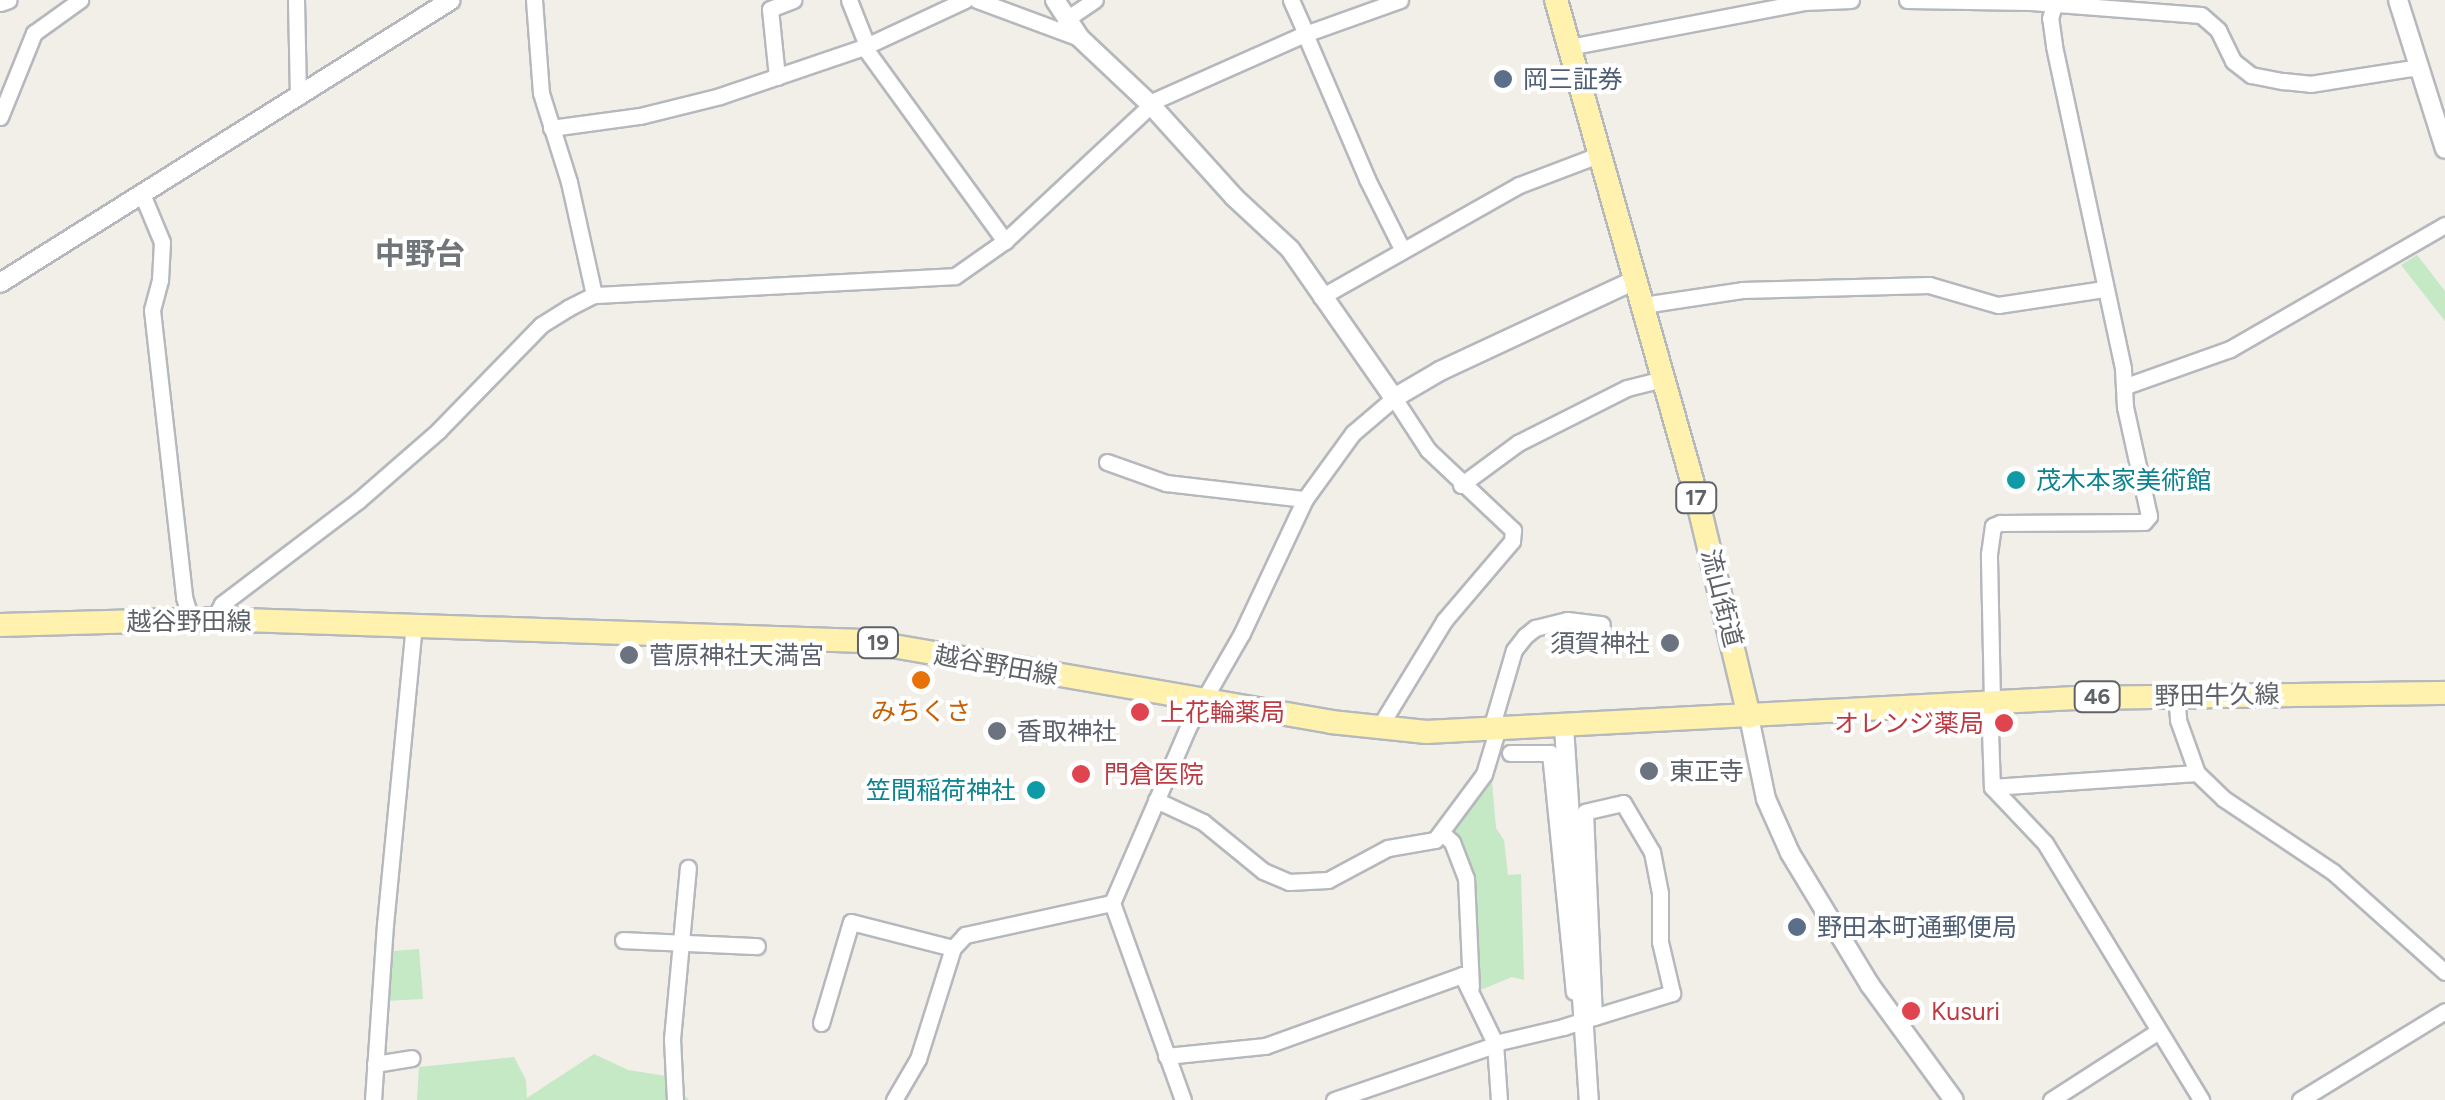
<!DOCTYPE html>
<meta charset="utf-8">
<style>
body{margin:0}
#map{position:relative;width:2445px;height:1100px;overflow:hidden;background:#f1efe8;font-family:Figtree,"Noto Sans JP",sans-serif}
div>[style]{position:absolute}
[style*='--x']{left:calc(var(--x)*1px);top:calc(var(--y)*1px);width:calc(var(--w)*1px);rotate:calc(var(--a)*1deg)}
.green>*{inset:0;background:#c5e8c5}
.roads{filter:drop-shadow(2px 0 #b5b8bc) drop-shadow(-2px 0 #b5b8bc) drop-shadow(0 2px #b5b8bc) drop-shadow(0 -2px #b5b8bc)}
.minor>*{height:15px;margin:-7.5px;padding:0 7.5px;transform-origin:7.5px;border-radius:7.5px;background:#fff}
.tertiary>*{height:18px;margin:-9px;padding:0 9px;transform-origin:9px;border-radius:9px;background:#fff}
.primary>*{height:22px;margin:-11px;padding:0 11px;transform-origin:11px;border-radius:11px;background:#fff2af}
.dots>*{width:28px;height:28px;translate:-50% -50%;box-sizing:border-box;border:5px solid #fff;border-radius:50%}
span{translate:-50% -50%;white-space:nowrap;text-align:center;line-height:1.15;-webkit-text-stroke:8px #fff;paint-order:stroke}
.shield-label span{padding:2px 8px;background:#fff;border:2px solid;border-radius:8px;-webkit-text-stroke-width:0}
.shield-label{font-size:22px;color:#5f6368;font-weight:700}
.service-label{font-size:25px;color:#4e5e75}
.left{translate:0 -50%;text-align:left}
.culture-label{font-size:25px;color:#0d838f}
.right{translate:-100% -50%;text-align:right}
.street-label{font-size:25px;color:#5f6368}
.worship-label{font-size:25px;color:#5b616d}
.food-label{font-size:25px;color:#c56008}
.health-label{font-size:25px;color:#be3a42}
.quarter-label{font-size:30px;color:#70757a;font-weight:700}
</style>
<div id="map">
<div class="green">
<div style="clip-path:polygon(2417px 255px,2445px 291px,2445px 321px,2401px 265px)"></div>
<div style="clip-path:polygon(1486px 782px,1492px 782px,1496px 828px,1504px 840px,1508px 875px,1521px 874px,1524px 980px,1512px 977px,1478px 991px,1474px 943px,1451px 830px)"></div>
<div style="clip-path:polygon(419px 949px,423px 999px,386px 1001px,389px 956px,394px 951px)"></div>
<div style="clip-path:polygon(594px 1054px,628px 1070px,666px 1076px,689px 1100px,417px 1100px,419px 1067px,514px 1057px,526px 1080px,527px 1098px)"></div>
</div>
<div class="roads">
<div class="minor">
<div style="--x:296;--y:0;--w:97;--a:88.8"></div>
<div style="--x:534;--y:0;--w:93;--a:85.7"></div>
<div style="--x:541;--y:93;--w:93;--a:72.5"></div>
<div style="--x:569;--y:182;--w:116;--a:77.5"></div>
<div style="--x:849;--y:0;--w:46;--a:68.4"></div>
<div style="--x:977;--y:0;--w:110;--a:20.3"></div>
<div style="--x:1291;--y:0;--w:36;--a:66"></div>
<div style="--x:1907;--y:0;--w:124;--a:0.9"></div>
<div style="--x:2031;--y:2;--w:170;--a:4.4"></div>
<div style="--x:2201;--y:15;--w:23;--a:41"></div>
<div style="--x:2218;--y:30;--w:34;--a:64"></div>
<div style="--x:2233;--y:61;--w:23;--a:38"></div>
<div style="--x:2251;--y:75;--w:33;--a:11"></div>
<div style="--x:2283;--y:81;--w:27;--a:6"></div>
<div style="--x:2310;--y:84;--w:110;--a:-8.9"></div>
<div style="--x:0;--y:3;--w:9;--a:-18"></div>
<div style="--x:1065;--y:20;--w:36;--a:-34"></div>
<div style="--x:1305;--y:34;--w:158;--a:66.8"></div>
<div style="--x:1367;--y:179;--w:78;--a:63.4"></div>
<div style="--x:864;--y:47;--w:240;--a:54"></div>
<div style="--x:1569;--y:47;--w:239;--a:-10.8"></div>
<div style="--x:1804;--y:2;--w:47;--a:-2.4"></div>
<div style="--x:777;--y:77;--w:68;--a:-95.9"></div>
<div style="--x:770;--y:9;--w:25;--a:-21"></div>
<div style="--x:1149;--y:103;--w:171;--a:-23.9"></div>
<div style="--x:1305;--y:34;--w:101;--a:-19.7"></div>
<div style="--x:0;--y:117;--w:91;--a:-68"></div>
<div style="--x:34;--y:33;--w:57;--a:-35.7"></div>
<div style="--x:551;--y:128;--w:90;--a:-7.7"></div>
<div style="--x:640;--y:116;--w:82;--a:-14"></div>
<div style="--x:720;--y:96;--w:152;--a:-18.8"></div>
<div style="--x:864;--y:47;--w:111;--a:-25"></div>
<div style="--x:142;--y:194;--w:52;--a:67.4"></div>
<div style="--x:162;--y:242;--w:38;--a:93"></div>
<div style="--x:160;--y:280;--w:31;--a:105"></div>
<div style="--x:152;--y:310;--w:289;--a:83.6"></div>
<div style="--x:184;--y:597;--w:24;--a:73"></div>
<div style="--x:1321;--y:297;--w:227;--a:-29.5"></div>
<div style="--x:1519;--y:185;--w:85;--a:-20.8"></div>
<div style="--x:1643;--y:305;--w:100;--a:-8.6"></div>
<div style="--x:1742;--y:290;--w:187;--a:-1.5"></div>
<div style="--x:1929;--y:285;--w:72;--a:16.2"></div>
<div style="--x:1998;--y:305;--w:107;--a:-8.6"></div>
<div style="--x:2126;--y:386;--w:110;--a:-19.6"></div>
<div style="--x:2230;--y:349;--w:248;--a:-30"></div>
<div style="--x:1107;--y:462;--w:63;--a:19.6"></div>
<div style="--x:1166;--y:483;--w:140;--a:6.6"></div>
<div style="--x:1461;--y:485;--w:71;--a:-36.4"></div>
<div style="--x:1518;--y:443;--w:122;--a:-26.8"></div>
<div style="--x:1627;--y:388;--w:37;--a:-14"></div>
<div style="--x:214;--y:619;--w:17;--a:-62"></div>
<div style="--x:222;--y:604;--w:172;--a:-37.2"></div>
<div style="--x:359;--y:500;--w:105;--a:-41.1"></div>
<div style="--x:438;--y:431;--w:148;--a:-45.8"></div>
<div style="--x:541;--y:325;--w:32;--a:-32"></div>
<div style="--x:568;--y:308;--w:29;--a:-27"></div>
<div style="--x:594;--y:295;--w:361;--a:-3"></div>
<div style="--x:955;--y:276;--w:61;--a:-35"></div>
<div style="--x:1005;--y:241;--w:200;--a:-43"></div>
<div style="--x:2176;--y:695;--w:25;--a:85"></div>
<div style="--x:2178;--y:720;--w:56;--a:70.3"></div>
<div style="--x:2197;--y:773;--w:37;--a:44"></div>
<div style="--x:2224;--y:799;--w:131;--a:33.8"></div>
<div style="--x:2333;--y:872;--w:150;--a:41.8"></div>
<div style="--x:1989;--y:702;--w:85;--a:88"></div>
<div style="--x:1992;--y:787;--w:77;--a:46.6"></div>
<div style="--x:2045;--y:843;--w:301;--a:58.7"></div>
<div style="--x:1992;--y:702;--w:148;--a:-91.2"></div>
<div style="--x:1989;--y:554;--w:28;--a:-82"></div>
<div style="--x:1993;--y:526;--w:8;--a:-23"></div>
<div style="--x:2000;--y:523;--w:144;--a:-0.4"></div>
<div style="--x:2144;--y:522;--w:8;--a:-50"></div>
<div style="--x:2149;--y:516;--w:112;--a:-102.4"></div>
<div style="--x:2125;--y:407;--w:39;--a:-93"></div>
<div style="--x:2123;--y:368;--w:330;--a:-102.1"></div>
<div style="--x:2054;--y:45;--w:27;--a:-98"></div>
<div style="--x:2050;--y:18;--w:19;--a:-72"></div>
<div style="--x:1490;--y:732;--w:85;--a:-73.7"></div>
<div style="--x:1514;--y:650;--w:18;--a:-52"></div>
<div style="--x:1525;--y:636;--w:13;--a:-39"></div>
<div style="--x:1535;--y:628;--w:33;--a:-14"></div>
<div style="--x:1567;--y:620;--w:35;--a:7"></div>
<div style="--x:1510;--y:753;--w:40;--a:0"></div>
<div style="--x:1550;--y:753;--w:240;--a:84.3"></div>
<div style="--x:1992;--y:787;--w:205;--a:-3.9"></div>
<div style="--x:1156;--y:800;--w:52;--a:25.1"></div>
<div style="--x:1203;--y:822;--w:77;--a:39.2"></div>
<div style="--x:1263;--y:871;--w:28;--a:23"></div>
<div style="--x:1289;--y:882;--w:39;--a:-3"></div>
<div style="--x:1328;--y:880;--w:68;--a:-28.1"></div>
<div style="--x:1388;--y:848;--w:48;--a:-9.7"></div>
<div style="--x:1435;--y:840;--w:82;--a:-53.4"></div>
<div style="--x:1484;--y:774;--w:45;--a:-73.2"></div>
<div style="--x:1442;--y:833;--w:13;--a:42"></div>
<div style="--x:1452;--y:842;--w:39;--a:69"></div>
<div style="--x:1466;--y:878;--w:109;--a:87.4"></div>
<div style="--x:623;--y:940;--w:134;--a:2.6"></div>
<div style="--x:821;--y:1023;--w:105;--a:-73.5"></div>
<div style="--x:851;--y:922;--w:105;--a:14.3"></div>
<div style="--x:1495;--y:1043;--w:70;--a:-13.2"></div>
<div style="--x:1563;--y:1027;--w:33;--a:-18"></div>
<div style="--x:1594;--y:1017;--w:82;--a:-17.1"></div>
<div style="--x:1672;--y:993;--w:52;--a:-103.2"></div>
<div style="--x:1660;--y:942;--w:49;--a:-90"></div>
<div style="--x:1660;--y:893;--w:42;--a:-101"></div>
<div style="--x:1652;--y:852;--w:57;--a:-120.6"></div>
<div style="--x:1623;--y:803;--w:39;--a:167"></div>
<div style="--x:1585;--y:812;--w:205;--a:87.5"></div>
<div style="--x:1166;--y:1056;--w:100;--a:-5.8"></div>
<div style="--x:1265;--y:1046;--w:209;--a:-19.8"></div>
<div style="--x:1462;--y:975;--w:76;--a:64.1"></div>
<div style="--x:1495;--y:1043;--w:57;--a:86"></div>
<div style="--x:375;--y:1064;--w:37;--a:-9"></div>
<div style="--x:373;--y:1100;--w:175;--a:-86.1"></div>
<div style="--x:385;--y:925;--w:301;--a:-84.5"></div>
<div style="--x:675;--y:1100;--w:61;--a:-92.8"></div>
<div style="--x:672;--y:1039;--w:172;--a:-84.7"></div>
<div style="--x:894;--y:1100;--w:48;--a:-59.7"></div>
<div style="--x:918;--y:1059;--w:116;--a:-72.5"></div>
<div style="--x:953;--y:948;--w:18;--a:-47"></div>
<div style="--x:965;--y:935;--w:150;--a:-12.3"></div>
<div style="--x:1183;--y:1100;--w:209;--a:-109.8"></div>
<div style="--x:1112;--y:903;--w:192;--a:-66.6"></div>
<div style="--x:1188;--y:727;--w:108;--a:-60.1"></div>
<div style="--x:1242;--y:633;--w:148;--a:-64.8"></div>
<div style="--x:1305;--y:499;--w:82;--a:-54"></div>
<div style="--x:1353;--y:433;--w:54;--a:-40.5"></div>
<div style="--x:1394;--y:398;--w:62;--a:56.8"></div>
<div style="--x:1428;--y:450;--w:117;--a:43.3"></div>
<div style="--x:1513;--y:530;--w:11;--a:95"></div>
<div style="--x:1512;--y:541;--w:105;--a:130.4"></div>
<div style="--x:1444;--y:621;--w:127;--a:121.4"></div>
<div style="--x:1334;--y:1100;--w:170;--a:-18.9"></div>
<div style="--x:2051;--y:1100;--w:126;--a:-32.7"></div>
<div style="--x:2300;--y:1100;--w:170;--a:-31.5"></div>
</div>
<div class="tertiary">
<div style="--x:1055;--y:0;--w:45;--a:56.7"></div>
<div style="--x:1080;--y:38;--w:98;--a:43.3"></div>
<div style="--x:1151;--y:105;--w:124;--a:47.9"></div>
<div style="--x:1234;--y:197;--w:76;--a:42.9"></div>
<div style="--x:1290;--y:249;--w:182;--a:55.1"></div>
<div style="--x:1394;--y:398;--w:53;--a:-30.4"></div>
<div style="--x:1440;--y:371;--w:215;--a:-25"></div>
<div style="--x:2398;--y:0;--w:156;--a:72.5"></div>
<div style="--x:0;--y:283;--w:532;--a:-32.11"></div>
<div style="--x:1749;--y:717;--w:84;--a:78.3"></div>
<div style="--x:1766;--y:799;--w:59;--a:66"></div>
<div style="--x:1790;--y:853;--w:154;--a:58.8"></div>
<div style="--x:1870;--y:985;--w:142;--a:53.9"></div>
<div style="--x:1564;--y:727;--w:374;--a:86.2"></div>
</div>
<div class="primary">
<div style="--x:1556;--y:0;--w:518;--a:74.19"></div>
<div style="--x:1697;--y:498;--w:225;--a:76.6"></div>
<div style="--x:0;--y:625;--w:214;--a:-1.6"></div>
<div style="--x:214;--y:619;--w:650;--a:1.94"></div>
<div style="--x:864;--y:641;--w:474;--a:9.8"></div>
<div style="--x:1331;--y:722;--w:96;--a:6"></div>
<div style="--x:1426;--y:732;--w:650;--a:-3"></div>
<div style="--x:2075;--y:698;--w:370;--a:-0.8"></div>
</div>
</div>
<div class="dots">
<div style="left:1503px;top:79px;background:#5c6f8a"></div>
<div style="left:2016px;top:480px;background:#0f9aa8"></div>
<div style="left:1670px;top:643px;background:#6b7280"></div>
<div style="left:629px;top:655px;background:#6b7280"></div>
<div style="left:921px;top:680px;background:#e8710a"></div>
<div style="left:1140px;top:712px;background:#e0444e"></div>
<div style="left:2004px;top:723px;background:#e0444e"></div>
<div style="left:997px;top:731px;background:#6b7280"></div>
<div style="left:1649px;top:771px;background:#6b7280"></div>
<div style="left:1081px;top:774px;background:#e0444e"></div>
<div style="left:1036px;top:790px;background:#0f9aa8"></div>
<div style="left:1797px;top:927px;background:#5c6f8a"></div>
<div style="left:1911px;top:1011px;background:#e0444e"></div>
</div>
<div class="shield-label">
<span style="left:1696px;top:498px">17</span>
<span style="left:878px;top:643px">19</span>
<span style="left:2097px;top:697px">46</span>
</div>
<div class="service-label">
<span class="left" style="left:1523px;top:79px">岡三証券</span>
<span class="left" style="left:1817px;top:927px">野田本町通郵便局</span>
</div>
<div class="culture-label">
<span class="left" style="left:2036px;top:480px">茂木本家美術館</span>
<span class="right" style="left:1016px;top:790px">笠間稲荷神社</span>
</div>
<div class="street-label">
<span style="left:1722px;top:598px;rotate:76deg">流山街道</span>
<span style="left:189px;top:621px">越谷野田線</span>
<span style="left:996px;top:665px;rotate:10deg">越谷野田線</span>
<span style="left:2217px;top:695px;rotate:-1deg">野田牛久線</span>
</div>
<div class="worship-label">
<span class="right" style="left:1650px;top:643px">須賀神社</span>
<span class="left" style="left:649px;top:655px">菅原神社天満宮</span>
<span class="left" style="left:1017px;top:731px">香取神社</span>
<span class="left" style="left:1669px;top:771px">東正寺</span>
</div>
<div class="food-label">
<span style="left:921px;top:711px">みちくさ</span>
</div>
<div class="health-label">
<span class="left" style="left:1160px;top:712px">上花輪薬局</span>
<span class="right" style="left:1984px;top:723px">オレンジ薬局</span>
<span class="left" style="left:1104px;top:774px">門倉医院</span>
<span class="left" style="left:1931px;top:1011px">Kusuri</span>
</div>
<div class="quarter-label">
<span style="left:420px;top:254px">中野台</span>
</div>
</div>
